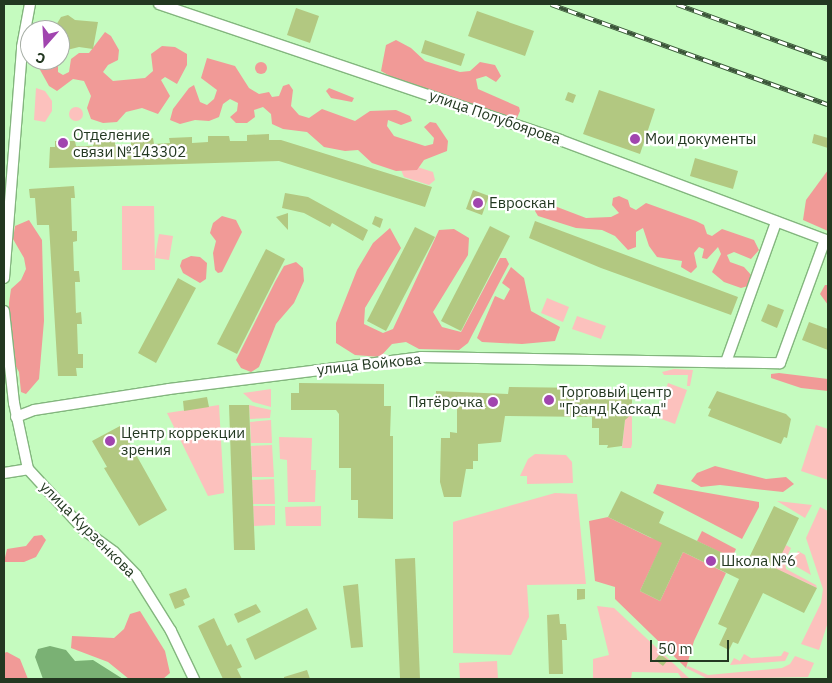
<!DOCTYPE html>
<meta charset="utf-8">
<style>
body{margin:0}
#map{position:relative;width:832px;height:683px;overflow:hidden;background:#c5fbbf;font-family:"IBM Plex Sans",sans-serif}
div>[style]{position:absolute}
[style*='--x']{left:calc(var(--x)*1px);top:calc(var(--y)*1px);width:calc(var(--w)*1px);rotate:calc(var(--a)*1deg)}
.green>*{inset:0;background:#fcc1bd}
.round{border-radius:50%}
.forest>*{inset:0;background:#f19a97}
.water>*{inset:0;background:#7ab174}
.building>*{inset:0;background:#b2c881}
.roads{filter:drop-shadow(1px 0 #83b67e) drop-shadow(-1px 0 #83b67e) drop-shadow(0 1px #83b67e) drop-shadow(0 -1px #83b67e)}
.minor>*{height:10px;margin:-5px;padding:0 5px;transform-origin:5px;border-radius:5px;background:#fff}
.rail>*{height:5px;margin-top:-2.5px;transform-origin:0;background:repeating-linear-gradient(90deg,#fff 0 9px,#3b5539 0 18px);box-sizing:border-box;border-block:1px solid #3b5539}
.dots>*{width:14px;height:14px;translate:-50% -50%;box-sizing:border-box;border:2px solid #fff;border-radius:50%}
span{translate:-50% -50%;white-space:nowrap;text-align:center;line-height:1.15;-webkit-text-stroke:4.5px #fff;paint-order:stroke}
.street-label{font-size:15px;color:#233821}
.poi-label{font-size:15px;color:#233821}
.left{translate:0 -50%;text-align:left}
.right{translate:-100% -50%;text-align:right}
.frame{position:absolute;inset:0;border:5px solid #233821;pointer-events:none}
.north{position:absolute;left:20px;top:20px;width:50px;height:50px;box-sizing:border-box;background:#fff;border:1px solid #a7afa6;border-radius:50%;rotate:199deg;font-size:14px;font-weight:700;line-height:20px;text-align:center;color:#233821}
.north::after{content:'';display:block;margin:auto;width:18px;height:22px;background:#a145af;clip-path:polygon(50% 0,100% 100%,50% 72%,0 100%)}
.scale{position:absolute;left:650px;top:640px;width:79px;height:22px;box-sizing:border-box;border:2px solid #233821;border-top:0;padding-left:6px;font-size:15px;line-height:18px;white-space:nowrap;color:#233821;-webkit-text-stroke:4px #fff;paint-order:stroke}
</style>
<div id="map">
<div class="green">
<div style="clip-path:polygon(36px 88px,45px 91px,52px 101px,52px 111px,45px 122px,34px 120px)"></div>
<div class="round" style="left:69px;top:107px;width:14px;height:14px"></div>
<div style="clip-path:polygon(408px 164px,433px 172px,435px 180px,429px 185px,404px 177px,401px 170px)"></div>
<div style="clip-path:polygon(122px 206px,154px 206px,155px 270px,122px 270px)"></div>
<div style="clip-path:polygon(159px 234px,173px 236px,169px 260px,155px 258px)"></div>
<div style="clip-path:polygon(547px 298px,569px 307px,563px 322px,541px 313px)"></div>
<div style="clip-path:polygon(577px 316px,606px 326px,601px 339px,572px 329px)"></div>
<div style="clip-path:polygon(674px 369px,693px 370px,690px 386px,687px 386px,688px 375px,664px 375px,662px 372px)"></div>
<div style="clip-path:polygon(668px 383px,687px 390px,675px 424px,656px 417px)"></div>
<div style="clip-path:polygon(271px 389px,271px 407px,253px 402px,243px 393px)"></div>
<div style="clip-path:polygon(219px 405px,224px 493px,208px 496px,167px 413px)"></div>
<div style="clip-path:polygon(249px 405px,271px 410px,270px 418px,250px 419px)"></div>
<div style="clip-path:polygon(632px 414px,632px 444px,631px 448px,622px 448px,625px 419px)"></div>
<div style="clip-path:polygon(271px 420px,272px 443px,251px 443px,250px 422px)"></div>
<div style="clip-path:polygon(816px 425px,828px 429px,828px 480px,801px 471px)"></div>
<div style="clip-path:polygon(279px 437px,312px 438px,311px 470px,316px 470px,315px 502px,288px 502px,287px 460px,280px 459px)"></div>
<div style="clip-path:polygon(272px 445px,274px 477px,252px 477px,251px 446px)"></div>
<div style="clip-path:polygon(535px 454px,566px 455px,572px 462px,573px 483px,527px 484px,527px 476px,520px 476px,528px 459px)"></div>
<div style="clip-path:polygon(274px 479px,275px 504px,253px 504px,252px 480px)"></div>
<div style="clip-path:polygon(555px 493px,577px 494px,586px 584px,527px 585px,529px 617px,511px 655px,453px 653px,453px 522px)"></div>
<div style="clip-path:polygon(777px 501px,812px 505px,805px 518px)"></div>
<div style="clip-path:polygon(253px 506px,275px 506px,275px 525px,254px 526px)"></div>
<div style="clip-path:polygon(321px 506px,321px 526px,286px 526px,285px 507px)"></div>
<div style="clip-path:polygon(820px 507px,828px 511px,828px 622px,819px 650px,801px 644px,821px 603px,823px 589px,806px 538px)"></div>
<div style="clip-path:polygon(786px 545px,791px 548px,785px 561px,786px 569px,816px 585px,817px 588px,770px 566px)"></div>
<div style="clip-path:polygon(798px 551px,805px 555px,811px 575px,792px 564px)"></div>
<div style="clip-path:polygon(597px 606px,614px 608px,690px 679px,682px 679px,678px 673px,632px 672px,631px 679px,593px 679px,593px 659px,609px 655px)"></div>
<div style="clip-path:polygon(784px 651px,789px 653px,785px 661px,730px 665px,734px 658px,740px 661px,744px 654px,751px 658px,781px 656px)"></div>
<div style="clip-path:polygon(795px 656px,814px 663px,808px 677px,708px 679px,686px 668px,688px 666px,708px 675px,782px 668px,790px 664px)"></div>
<div style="clip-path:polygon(497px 661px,498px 679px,460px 679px,459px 663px)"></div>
</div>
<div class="forest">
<div style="clip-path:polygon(105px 32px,111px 36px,119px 50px,118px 60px,108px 65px,103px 72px,113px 81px,145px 78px,153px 71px,151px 54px,162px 46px,175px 47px,187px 54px,187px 65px,177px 84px,165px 77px,161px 80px,170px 96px,158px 114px,142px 108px,126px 112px,117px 122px,103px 123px,91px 119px,87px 108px,91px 96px,84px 81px,73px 79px,57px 91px,49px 86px,39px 68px,40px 60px,58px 60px,58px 72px,63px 75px,69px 72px,71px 59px,79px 53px,89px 53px)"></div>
<div style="clip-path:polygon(396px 40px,411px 48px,425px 61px,460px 72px,470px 71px,480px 62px,495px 65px,501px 76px,496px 82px,486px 76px,476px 79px,478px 89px,519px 107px,520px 111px,516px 120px,505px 119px,397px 80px,381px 71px,386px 45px)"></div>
<div style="clip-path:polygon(207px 58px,235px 66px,249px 88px,259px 94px,269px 92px,272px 97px,279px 96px,283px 86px,289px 84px,293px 90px,291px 106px,299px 115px,309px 118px,322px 109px,355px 121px,370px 111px,396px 110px,410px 116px,412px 121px,401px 125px,388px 120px,387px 126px,394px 136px,425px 146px,433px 144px,434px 138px,424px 127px,430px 122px,436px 123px,448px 141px,447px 151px,424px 160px,417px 170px,396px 171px,372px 163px,358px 150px,345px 151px,324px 147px,307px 132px,283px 129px,272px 124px,271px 114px,263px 107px,254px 110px,255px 117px,247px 123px,236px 123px,230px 117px,237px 111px,238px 103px,230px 99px,223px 104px,219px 117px,209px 121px,195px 120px,180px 124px,170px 120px,173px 109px,189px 88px,194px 85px,200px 102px,207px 105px,214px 99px,217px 90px,201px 78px)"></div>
<div class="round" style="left:255px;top:62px;width:12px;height:12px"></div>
<div style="clip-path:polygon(329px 88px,354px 98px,352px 102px,331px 98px,326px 91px)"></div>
<div style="clip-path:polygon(828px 170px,828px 231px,803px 220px,806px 200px)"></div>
<div style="clip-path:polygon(619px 196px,628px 200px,630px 207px,636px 210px,646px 203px,696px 221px,704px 225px,707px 234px,712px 236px,722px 229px,754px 240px,759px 250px,751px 259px,734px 252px,727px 255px,730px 262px,744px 267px,752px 276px,748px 286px,741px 288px,724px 282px,712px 272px,721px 254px,718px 247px,707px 259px,702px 258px,704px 249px,699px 247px,694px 253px,697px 267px,691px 273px,681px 267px,682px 261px,657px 257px,649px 246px,643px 228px,636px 232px,636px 247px,628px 250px,615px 236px,602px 230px,576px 228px,538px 216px,535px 211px,538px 204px,544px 202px,586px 218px,611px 217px,619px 213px,612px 205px,613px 198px)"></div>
<div style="clip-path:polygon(222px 216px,236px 220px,242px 232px,222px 272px,218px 273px,215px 270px,213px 253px,216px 241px,210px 233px,213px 223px)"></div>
<div style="clip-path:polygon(29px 220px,42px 240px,44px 321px,39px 379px,26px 394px,21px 392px,19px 372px,14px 363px,9px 335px,9px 303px,11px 289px,21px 280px,26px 269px,24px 258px,13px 239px,15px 226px)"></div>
<div style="clip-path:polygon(390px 228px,401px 248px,365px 308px,364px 324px,383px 333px,393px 329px,439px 230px,454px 229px,469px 238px,468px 255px,433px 312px,442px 327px,461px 332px,500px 258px,506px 258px,509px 264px,498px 285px,468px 343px,459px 350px,419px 349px,406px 342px,392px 344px,380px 357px,355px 355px,336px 343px,336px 323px,357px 270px,373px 243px)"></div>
<div style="clip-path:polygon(191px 256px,200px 257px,207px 263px,206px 279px,200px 283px,183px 273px,180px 266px,182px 260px)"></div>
<div style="clip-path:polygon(296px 262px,303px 268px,304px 281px,294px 303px,276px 324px,259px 367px,251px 372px,241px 368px,236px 360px,275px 282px,284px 266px)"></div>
<div style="clip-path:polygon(511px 267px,524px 278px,531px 311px,560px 327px,555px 341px,522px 344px,482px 342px,477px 338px,495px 296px,504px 300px,510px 289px,502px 283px)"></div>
<div style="clip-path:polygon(825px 285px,828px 285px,828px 305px,820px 294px)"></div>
<div style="clip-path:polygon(779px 373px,828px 379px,828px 391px,801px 388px,771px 378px,771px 374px)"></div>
<div style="clip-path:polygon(715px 466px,766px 479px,786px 477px,794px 484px,783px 492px,720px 485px,701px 487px,691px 481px,697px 473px)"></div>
<div style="clip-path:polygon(657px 484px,759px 502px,759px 507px,742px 539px,653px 493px)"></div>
<div style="clip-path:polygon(608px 517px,651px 538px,664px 540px,640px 591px,660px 601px,683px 552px,726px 573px,694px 641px,686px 668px,615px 599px,615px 587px,595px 581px,589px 521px)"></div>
<div style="clip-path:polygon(702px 531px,736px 549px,732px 558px,697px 541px)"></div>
<div style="clip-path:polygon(42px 535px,46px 540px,36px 557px,24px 562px,4px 562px,7px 549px,26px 546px,34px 536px)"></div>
<div style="clip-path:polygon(140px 611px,165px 651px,170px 673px,163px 679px,129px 679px,108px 662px,71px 648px,72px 636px,114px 638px,124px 629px,130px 614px)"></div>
<div style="clip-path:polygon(7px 652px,20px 659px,28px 679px,4px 679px,4px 653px)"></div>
</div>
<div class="water">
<div style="clip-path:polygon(50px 646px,66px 650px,75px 661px,93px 660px,123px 679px,43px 679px,35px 657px,38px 649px)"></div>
</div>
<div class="building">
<div style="clip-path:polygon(296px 8px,319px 16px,310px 43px,287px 35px)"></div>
<div style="clip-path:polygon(477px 11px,534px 31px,525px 56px,468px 36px)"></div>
<div style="clip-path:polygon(68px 15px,75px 20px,98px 22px,93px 49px,79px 47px,63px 51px,60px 30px,53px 30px,61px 17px)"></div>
<div style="clip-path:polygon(425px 40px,465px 54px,461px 66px,421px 53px)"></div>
<div style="clip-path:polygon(599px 90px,655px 109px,640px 154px,583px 134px)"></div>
<div style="clip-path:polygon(568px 92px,576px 95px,573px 103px,565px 100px)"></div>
<div style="clip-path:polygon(269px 134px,269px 140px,281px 140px,432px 187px,425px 207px,279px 161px,49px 168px,50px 147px,55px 147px,55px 141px,75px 141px,76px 146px,93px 146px,93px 140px,115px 139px,115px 145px,131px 145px,131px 139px,153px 138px,154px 144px,170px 143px,169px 138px,192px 137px,192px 143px,208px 142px,208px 136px,229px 136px,230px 141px,247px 141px,247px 135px)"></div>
<div style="clip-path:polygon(814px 134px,828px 138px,828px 148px,812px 143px)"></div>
<div style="clip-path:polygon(695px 158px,738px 171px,733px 189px,690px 176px)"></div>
<div style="clip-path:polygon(74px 186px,75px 198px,71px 198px,72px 231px,77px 231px,77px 241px,73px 242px,74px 271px,79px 271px,80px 282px,75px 282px,76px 313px,81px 312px,82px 324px,77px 324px,78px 354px,83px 354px,83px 368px,76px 368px,77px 376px,58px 376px,49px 225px,37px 225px,35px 198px,30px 198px,29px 189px)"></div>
<div style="clip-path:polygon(473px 190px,489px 196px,482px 215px,466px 209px)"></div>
<div style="clip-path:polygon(285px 193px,308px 197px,368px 230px,363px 241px,332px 223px,330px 227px,304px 213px,282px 208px)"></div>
<div style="clip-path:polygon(288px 213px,288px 230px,276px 217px)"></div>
<div style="clip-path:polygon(375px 216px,383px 219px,380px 228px,372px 224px)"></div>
<div style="clip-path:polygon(535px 221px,738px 297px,731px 315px,601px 268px,529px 238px)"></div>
<div style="clip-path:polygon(490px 226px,510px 236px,461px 331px,441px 321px)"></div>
<div style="clip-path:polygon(415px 227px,435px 237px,386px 331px,367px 321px)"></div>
<div style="clip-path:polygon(266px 249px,285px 259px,237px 354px,217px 344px)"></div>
<div style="clip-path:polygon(178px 278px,196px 288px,156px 363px,138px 353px)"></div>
<div style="clip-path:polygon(768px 304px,784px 310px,777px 328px,761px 321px)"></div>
<div style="clip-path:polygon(809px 322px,828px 329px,828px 350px,802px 340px)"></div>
<div style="clip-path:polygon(299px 383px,384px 384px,384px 406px,391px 406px,390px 436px,393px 436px,393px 519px,358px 518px,358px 500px,351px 500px,351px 468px,339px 468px,339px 414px,336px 410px,291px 410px,291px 393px,299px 393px)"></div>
<div style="clip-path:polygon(509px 387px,590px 388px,590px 395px,632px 393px,632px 414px,625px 420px,622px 446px,607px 448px,608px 445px,599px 445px,599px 428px,592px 428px,592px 417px,505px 416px,501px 442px,478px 444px,478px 461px,473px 461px,473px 469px,466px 469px,461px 497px,444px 497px,440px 482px,441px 438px,450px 438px,450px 432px,457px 433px,457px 407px,436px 406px,436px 391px,508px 394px)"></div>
<div style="clip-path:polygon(717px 391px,786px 414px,791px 419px,787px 438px,784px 437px,781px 444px,708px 416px,711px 409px,708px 408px)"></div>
<div style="clip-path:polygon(207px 397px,209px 407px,184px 411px,183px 401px)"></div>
<div style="clip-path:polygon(229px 405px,249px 405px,255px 550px,234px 550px)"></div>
<div style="clip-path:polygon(120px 426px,167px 510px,139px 526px,104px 468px,107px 467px,92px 441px)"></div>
<div style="clip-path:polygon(621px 491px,664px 512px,659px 523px,746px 564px,774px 506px,799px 518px,775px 568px,817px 588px,804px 613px,763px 593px,738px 644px,733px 642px,729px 650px,719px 645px,727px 628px,718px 624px,739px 579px,683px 552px,660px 601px,640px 591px,662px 543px,608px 517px)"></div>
<div style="clip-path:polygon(415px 558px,420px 679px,400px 679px,395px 559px)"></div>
<div style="clip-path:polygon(358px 584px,363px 647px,351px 648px,343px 586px)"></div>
<div style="clip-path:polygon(186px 588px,190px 597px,183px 600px,185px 605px,175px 609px,169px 594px)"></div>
<div style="clip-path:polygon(577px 589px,585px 589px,585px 599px,577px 600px)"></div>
<div style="clip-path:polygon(256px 604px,261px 612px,238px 623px,234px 614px)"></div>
<div style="clip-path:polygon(307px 608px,317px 629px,255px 660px,246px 639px)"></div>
<div style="clip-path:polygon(559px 614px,560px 624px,566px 624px,567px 640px,562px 640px,563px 674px,549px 674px,547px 615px)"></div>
<div style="clip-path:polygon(214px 618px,227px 646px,231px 644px,242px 667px,237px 669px,242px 679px,223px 679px,198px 626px)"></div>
<div style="clip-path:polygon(660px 654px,668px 660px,663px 666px,655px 660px)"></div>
<div style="clip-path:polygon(307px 670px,310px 679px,284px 679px,284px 677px)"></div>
</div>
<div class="roads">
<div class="minor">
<div style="--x:159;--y:4;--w:423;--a:18.7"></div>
<div style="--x:560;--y:140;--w:286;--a:20.6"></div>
<div style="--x:4;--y:278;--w:232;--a:-85.5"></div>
<div style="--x:22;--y:47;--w:44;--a:-79.5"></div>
<div style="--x:4;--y:311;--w:93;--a:83.8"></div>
<div style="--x:14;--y:403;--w:67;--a:78"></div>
<div style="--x:28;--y:469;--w:83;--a:47.4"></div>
<div style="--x:84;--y:530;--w:37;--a:36"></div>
<div style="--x:114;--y:552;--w:32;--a:46"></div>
<div style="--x:136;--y:575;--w:66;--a:58"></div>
<div style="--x:171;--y:631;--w:53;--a:64.4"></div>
<div style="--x:726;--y:362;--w:149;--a:-70.3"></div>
<div style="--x:16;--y:417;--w:19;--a:-21"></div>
<div style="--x:34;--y:410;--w:137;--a:-8.8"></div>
<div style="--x:169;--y:389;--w:254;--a:-7.2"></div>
<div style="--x:421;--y:357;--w:359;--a:1"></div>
<div style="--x:780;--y:363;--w:131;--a:-69.9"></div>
<div style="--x:4;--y:473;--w:24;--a:-9"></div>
</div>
</div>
<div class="rail">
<div style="--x:551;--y:4;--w:294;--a:19.9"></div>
<div style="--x:677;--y:4;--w:161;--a:20"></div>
</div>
<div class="dots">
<div style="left:635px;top:139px;background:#a145af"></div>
<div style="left:63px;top:143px;background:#a145af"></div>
<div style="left:478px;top:203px;background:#a145af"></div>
<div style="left:549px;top:400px;background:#a145af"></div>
<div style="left:493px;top:402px;background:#a145af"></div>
<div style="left:110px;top:441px;background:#a145af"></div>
<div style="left:711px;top:561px;background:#a145af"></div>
</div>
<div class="street-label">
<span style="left:495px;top:117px;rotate:19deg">улица Полубоярова</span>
<span style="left:369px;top:364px;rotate:-6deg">улица Войкова</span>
<span style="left:88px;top:529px;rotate:45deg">улица Курзенкова</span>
</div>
<div class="poi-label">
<span class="left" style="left:73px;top:143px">Отделение<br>связи №143302</span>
<span class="left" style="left:645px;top:139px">Мои документы</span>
<span class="left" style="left:489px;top:203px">Евроскан</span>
<span class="left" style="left:559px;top:400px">Торговый центр<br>"Гранд Каскад"</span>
<span class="right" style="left:483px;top:402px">Пятёрочка</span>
<span class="left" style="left:121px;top:441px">Центр коррекции<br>зрения</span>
<span class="left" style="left:721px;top:561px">Школа №6</span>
</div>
<div class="frame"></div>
<div class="north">С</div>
<div class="scale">50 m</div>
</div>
